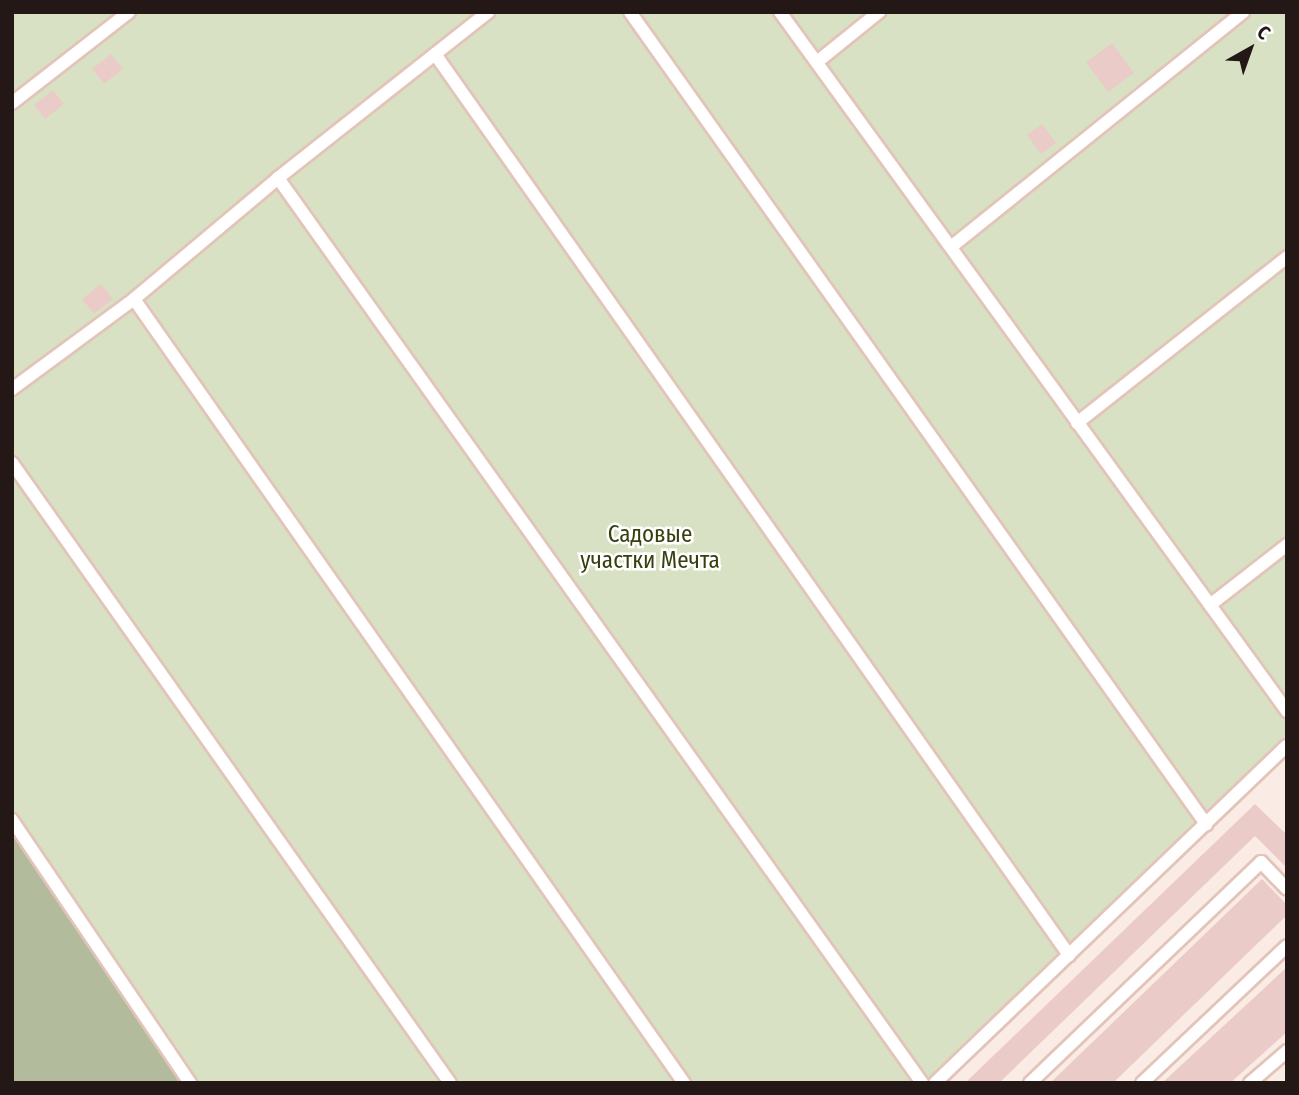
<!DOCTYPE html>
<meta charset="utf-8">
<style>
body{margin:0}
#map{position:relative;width:1299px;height:1095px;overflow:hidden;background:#fcf6f3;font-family:"Fira Sans Condensed",sans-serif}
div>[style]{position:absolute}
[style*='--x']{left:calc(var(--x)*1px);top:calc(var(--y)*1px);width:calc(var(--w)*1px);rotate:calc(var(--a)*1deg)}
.built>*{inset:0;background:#fbebe5}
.green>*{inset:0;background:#d8e1c3}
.forest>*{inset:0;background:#b2bb9c}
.building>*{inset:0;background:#ebcbc8}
.roads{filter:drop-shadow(2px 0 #e2c4b9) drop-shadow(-2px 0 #e2c4b9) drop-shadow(0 2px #e2c4b9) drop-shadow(0 -2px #e2c4b9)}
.service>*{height:12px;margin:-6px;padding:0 6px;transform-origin:6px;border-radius:6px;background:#fff}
span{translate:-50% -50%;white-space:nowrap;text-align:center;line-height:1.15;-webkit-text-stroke:5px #fff;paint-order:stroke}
.park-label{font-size:23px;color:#36400d}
.frame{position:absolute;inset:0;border:14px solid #231815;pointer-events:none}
.north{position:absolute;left:1215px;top:14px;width:70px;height:70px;-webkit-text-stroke:5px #fff;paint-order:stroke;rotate:40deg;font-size:19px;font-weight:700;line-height:28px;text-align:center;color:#231815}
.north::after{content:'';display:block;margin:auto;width:24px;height:32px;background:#231815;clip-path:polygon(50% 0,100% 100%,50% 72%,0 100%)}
</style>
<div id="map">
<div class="built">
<div style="clip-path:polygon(1287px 752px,1287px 1083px,945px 1083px)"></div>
</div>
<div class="green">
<div style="clip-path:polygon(12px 12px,1287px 12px,1287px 737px,925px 1083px,197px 1083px,12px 811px)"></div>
</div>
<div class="forest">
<div style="clip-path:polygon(12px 811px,197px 1083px,12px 1083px)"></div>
</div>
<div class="building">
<div style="clip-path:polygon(1112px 43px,1134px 73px,1108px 92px,1086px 62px)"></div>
<div style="clip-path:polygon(111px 54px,123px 69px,104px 84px,92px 69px)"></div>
<div style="clip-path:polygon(53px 90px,64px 104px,45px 119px,34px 105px)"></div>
<div style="clip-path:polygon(1042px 124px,1056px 143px,1041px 154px,1027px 135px)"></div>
<div style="clip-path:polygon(101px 284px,113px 299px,94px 314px,82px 299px)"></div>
<div style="clip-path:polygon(1255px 804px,1285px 833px,1287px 831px,1287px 868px,1255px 836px,999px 1083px,965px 1083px)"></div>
<div style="clip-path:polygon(1262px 879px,1287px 905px,1287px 915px,1113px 1083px,1050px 1083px)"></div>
<div style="clip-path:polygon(1287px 967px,1287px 1032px,1230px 1083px,1162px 1083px)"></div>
</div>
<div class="roads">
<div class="service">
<div style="--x:630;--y:12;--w:996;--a:54.65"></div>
<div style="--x:780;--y:12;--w:864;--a:54.05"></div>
<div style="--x:435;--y:54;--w:1102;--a:54.87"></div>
<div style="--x:817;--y:62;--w:80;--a:-38.9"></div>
<div style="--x:12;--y:103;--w:148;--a:-37.9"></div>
<div style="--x:278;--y:178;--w:1111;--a:54.56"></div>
<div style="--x:951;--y:247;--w:375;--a:-38.8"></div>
<div style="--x:134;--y:299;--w:958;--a:54.95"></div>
<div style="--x:12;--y:389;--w:152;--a:-36.4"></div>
<div style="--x:134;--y:299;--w:188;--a:-40"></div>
<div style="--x:278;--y:178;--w:268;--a:-38.3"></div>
<div style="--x:1077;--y:423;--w:268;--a:-38.3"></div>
<div style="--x:12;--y:463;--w:759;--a:54.76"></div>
<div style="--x:1210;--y:605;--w:98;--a:-37.9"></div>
<div style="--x:12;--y:820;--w:318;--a:55.9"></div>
<div style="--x:935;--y:1083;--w:487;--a:-43.8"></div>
<div style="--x:1030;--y:1083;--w:320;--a:-43.7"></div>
<div style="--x:1261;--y:862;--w:37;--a:46"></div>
<div style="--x:1142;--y:1083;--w:199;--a:-43.4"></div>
<div style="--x:1250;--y:1083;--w:49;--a:-40.9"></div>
</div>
</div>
<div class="park-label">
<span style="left:650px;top:547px">Садовые<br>участки Мечта</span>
</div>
<div class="frame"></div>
<div class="north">С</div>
</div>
